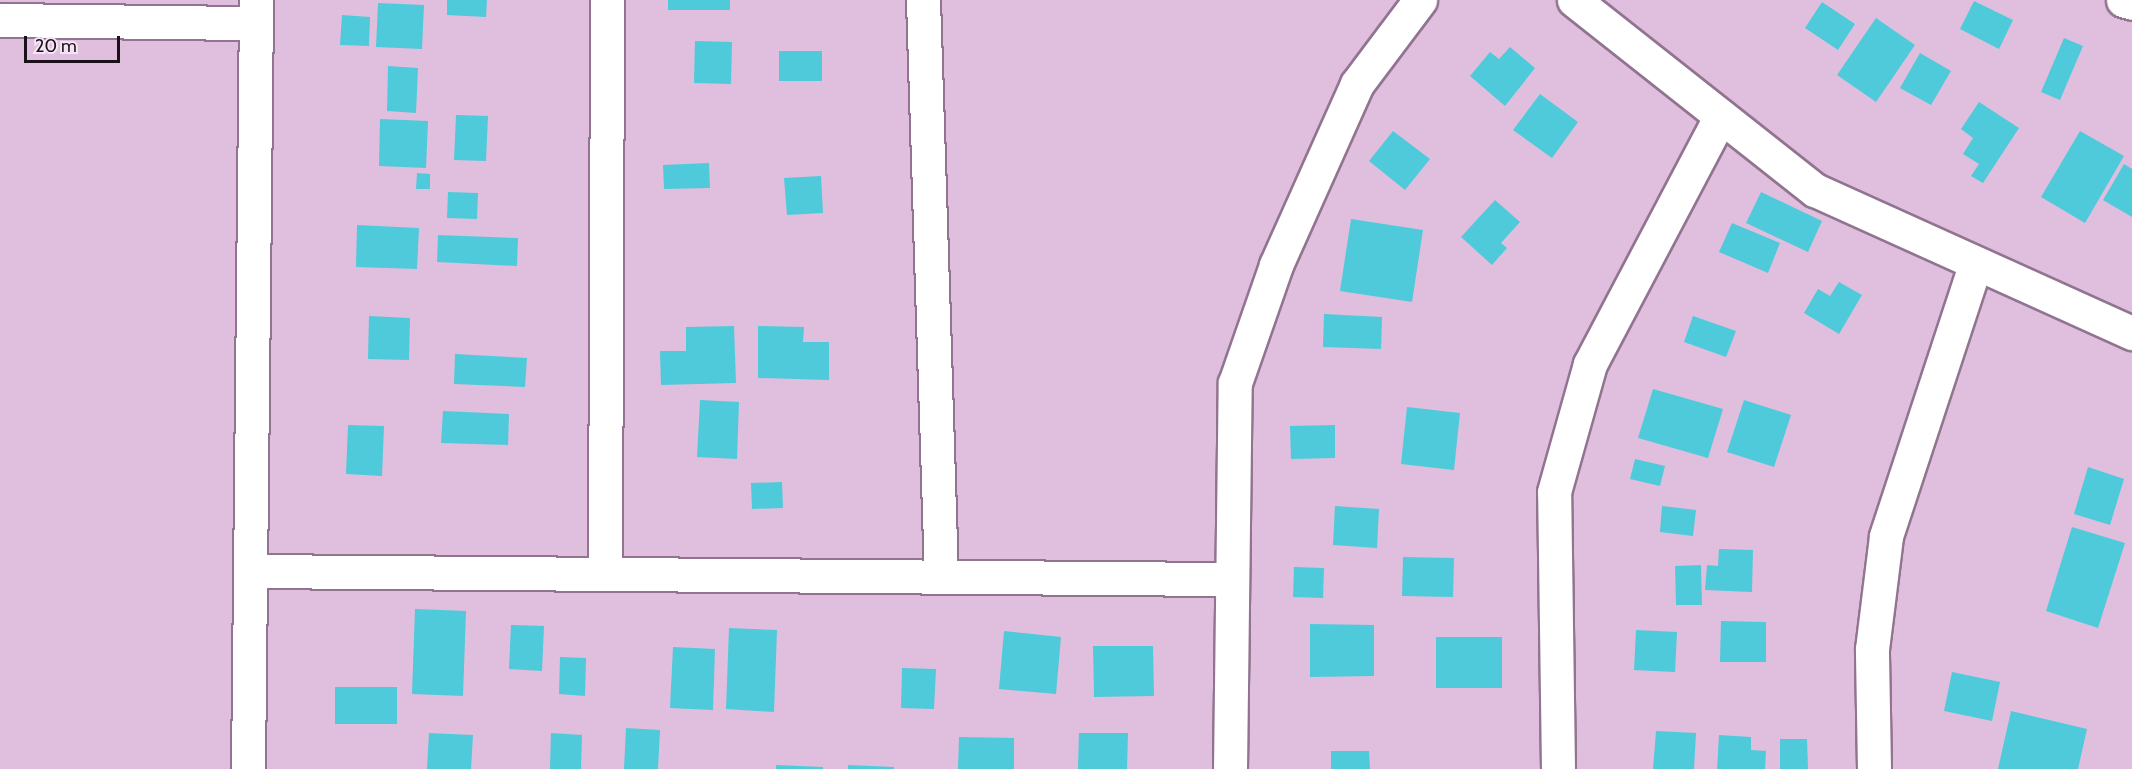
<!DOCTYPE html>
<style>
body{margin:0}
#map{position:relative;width:2132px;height:769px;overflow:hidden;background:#dfbfdd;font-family:Cabin,sans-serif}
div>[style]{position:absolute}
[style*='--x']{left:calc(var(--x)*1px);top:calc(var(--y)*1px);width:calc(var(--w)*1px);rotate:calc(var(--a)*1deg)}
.building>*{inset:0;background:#4fcada}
.roads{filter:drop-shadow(2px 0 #917490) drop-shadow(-2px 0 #917490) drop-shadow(0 2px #917490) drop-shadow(0 -2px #917490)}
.street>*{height:33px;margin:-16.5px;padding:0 16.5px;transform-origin:16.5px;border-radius:16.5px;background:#fff}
span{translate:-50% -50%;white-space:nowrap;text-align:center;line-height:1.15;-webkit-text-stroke:5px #f6e6f5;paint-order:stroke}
.scale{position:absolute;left:24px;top:36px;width:96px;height:27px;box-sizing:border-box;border:3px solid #1c111b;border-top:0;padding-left:8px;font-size:18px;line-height:21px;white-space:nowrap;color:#1c111b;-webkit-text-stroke:4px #f6e6f5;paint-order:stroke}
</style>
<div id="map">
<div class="building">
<div style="clip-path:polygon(447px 0,487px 0,486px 17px,447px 15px)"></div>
<div style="clip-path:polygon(668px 0,730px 0,730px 10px,668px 10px)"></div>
<div style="clip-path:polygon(1974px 1px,2013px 20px,1999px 49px,1960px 29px)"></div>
<div style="clip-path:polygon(1822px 2px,1855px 24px,1838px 50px,1805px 28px)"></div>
<div style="clip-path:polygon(378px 3px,424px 5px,422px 49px,376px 47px)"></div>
<div style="clip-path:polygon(342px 15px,370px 17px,369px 46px,340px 45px)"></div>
<div style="clip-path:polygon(1876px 18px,1915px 45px,1876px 102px,1837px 75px)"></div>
<div style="clip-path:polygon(2064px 38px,2083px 46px,2060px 100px,2041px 92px)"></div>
<div style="clip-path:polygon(695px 41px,732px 42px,731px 84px,694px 83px)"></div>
<div style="clip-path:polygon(1510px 47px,1535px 68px,1505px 106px,1470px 76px,1490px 52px,1499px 59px)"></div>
<div style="clip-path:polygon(779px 51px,822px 51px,822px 81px,779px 81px)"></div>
<div style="clip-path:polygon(1920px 53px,1951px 71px,1931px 105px,1900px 88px)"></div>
<div style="clip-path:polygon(388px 66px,418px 68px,416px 113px,387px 111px)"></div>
<div style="clip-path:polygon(1540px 94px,1578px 122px,1552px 158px,1513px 130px)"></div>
<div style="clip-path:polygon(1979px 102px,2019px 128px,1983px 183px,1971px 176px,1979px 164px,1963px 154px,1973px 138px,1961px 129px)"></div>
<div style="clip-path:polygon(456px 115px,488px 116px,486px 161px,454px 160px)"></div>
<div style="clip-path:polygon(380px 119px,428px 121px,426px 168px,379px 166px)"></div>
<div style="clip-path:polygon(1393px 131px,1430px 159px,1405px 190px,1369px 161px)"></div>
<div style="clip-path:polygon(2080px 131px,2124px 156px,2085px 223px,2041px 197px)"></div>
<div style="clip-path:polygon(709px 163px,710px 188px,664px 189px,663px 165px)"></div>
<div style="clip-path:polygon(2124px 164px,2132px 169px,2132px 217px,2103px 200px)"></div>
<div style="clip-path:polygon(417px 173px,430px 174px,430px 189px,416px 189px)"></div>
<div style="clip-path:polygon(821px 176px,823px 213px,787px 215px,784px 178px)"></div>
<div style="clip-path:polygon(448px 192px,478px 193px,477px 219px,447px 218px)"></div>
<div style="clip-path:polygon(1761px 192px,1822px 221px,1808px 252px,1746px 223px)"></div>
<div style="clip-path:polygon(1495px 200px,1520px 222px,1501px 243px,1507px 248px,1492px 265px,1461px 237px)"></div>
<div style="clip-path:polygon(1351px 219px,1423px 230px,1412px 302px,1340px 291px)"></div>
<div style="clip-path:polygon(1732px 223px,1780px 243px,1768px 273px,1719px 252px)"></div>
<div style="clip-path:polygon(357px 225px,419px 228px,417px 269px,356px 267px)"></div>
<div style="clip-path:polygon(438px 235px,518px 238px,517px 266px,437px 262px)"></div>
<div style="clip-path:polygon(1839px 282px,1862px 295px,1839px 334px,1804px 313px,1818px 289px,1830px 296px)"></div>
<div style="clip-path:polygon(1324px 314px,1382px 317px,1381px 349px,1323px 347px)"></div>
<div style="clip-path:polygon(369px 316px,410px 318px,409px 360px,368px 359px)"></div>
<div style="clip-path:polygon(1693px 316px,1736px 331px,1726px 357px,1684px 342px)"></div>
<div style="clip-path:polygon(734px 326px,736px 383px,661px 385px,660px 351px,686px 351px,686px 327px)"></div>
<div style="clip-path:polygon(758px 326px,804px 327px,803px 342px,829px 342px,829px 380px,758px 378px)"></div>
<div style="clip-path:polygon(455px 354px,527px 358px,525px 387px,454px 384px)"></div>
<div style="clip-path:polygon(1653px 389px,1723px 409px,1708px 458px,1638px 438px)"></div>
<div style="clip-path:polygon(700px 400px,739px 402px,737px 459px,697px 457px)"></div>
<div style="clip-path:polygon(1744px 400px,1791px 415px,1774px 467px,1727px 452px)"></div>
<div style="clip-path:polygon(1407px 407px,1460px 413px,1454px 470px,1401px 464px)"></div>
<div style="clip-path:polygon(443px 411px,509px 414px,508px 445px,441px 443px)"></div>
<div style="clip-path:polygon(348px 425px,384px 426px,382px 476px,346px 474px)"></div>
<div style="clip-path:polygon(1335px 425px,1335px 458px,1291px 459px,1290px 426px)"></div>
<div style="clip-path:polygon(1635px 459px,1665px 466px,1660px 486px,1630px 479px)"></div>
<div style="clip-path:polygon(2088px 467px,2124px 479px,2110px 525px,2074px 514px)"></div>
<div style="clip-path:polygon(782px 482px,783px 508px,752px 509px,751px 483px)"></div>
<div style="clip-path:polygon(1335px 506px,1379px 509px,1377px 548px,1333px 545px)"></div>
<div style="clip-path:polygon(1662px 506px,1696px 510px,1693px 536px,1660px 532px)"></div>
<div style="clip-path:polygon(2072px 527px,2125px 543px,2098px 628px,2046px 611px)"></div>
<div style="clip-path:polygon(1719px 549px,1753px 550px,1752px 592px,1705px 590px,1707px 565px,1718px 566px)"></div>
<div style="clip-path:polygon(1403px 557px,1454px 558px,1453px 597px,1402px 596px)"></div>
<div style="clip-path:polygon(1701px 565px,1702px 605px,1676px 605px,1675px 566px)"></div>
<div style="clip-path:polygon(1294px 567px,1324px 568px,1323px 598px,1293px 597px)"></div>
<div style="clip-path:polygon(415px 609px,466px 611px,463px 696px,412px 694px)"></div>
<div style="clip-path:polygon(1721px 621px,1766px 622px,1766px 662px,1720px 662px)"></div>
<div style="clip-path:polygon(1310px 624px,1374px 625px,1374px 676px,1310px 677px)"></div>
<div style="clip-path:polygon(511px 625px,544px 626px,542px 671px,509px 669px)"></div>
<div style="clip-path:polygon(729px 628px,777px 630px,774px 712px,726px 709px)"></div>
<div style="clip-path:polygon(1636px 630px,1677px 632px,1675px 672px,1634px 670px)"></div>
<div style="clip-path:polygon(1004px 631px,1061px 637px,1056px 694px,999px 689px)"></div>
<div style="clip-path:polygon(1436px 637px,1502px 637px,1502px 688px,1436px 688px)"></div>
<div style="clip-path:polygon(1093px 646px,1153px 646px,1154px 696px,1094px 697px)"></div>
<div style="clip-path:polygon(673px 647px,715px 649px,713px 710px,670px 708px)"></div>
<div style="clip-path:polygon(560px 657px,586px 658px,585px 696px,559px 694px)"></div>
<div style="clip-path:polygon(902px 668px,936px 669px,934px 709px,901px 708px)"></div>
<div style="clip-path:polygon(1952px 672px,2000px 682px,1992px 721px,1944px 711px)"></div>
<div style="clip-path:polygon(335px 687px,397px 687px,397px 724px,335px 724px)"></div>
<div style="clip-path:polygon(2011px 711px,2087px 729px,2078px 769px,1998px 769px)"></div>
<div style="clip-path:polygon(626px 728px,660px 730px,658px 769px,624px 769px)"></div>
<div style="clip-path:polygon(1656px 731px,1696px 733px,1694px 769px,1653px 769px)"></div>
<div style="clip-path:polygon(429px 733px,473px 735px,471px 769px,427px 769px)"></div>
<div style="clip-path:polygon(551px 733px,582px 735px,581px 769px,550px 769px)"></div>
<div style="clip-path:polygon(1079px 733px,1128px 733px,1127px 769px,1078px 769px)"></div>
<div style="clip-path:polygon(1719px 735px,1751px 737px,1751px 750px,1766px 751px,1765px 769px,1717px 769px)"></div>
<div style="clip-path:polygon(959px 737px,1014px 738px,1014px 769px,958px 769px)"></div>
<div style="clip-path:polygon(1780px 739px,1807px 739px,1808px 769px,1780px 769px)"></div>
<div style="clip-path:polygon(1331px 751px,1369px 751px,1370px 769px,1331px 769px)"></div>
<div style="clip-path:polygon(776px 765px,823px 767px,823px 769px,776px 769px)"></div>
<div style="clip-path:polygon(848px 765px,894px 767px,894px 769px,848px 769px)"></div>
</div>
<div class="roads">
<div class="street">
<div style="--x:923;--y:0;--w:576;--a:88.21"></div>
<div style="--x:1574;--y:0;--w:307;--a:38.3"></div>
<div style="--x:1815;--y:190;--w:348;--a:24.3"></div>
<div style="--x:2123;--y:0;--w:9;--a:18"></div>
<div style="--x:0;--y:20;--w:256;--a:0.7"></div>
<div style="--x:250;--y:571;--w:982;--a:0.47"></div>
<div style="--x:605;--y:574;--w:574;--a:-89.8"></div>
<div style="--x:248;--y:769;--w:769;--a:-89.4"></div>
<div style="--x:1230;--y:769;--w:386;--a:-89.3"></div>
<div style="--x:1235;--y:383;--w:125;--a:-70.8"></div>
<div style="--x:1276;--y:265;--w:198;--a:-65.9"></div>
<div style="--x:1357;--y:84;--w:105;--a:-53.1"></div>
<div style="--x:1558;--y:769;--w:277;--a:-90.8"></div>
<div style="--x:1554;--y:492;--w:133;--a:-74.3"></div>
<div style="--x:1590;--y:364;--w:280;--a:-62.2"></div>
<div style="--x:1874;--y:769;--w:120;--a:-91"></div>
<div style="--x:1872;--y:649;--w:114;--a:-82.9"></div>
<div style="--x:1886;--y:536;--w:287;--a:-71.8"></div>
</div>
</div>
<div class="scale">20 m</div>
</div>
